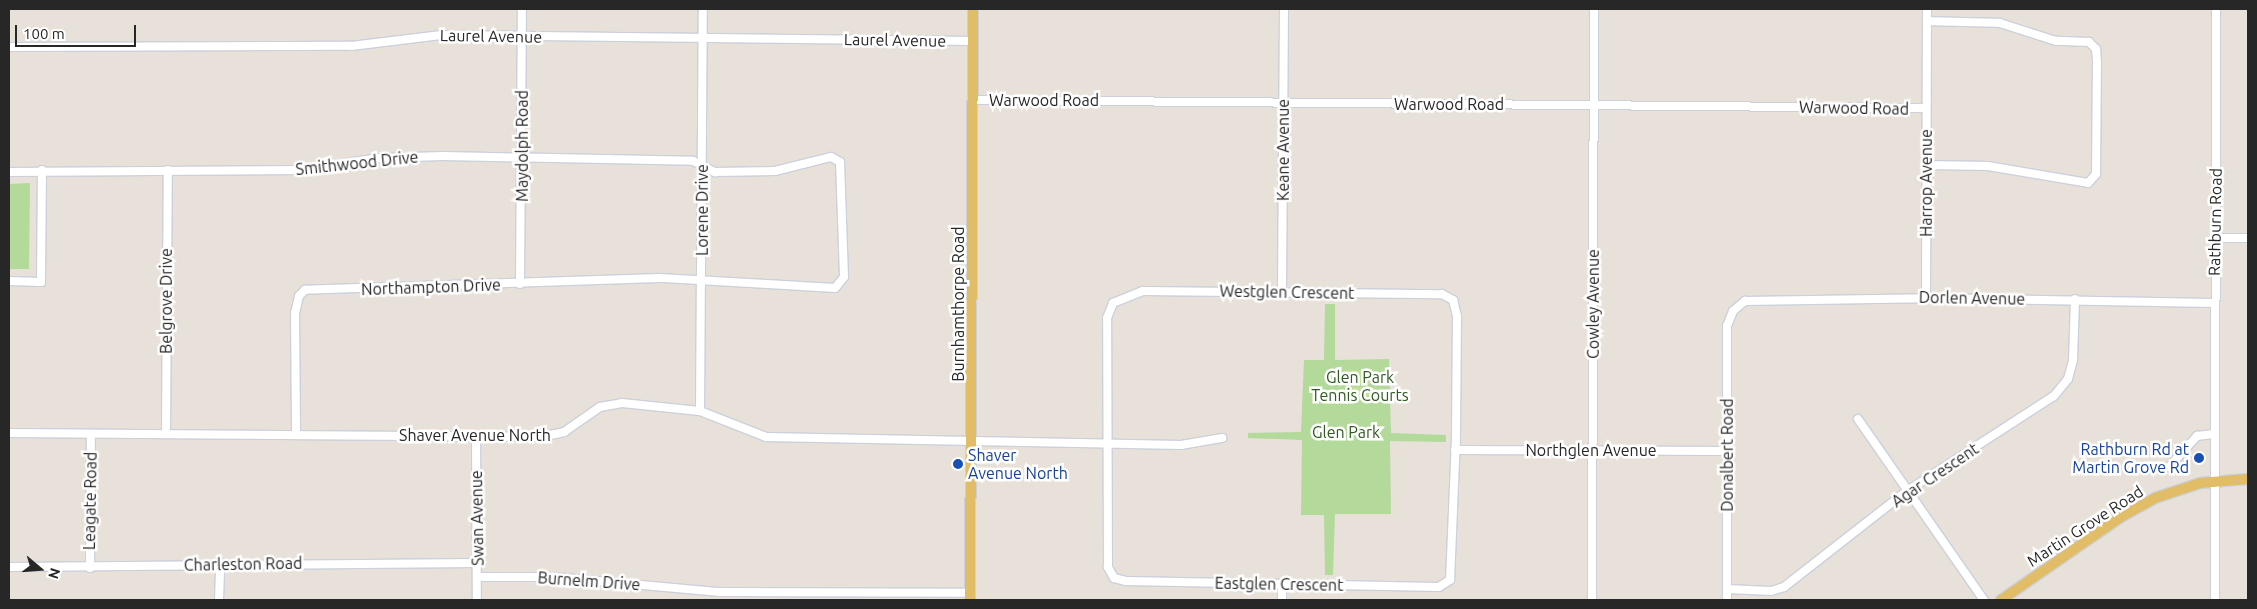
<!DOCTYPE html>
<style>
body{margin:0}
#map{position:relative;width:2257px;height:609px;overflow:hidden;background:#e8e1d9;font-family:Ubuntu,sans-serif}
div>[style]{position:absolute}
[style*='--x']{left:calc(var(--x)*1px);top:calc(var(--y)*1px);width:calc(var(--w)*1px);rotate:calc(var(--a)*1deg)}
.green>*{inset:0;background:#b3d99b}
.pitch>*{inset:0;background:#c5e097}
.roads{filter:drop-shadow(1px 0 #ccd0da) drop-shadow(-1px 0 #ccd0da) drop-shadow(0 1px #ccd0da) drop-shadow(0 -1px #ccd0da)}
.minor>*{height:8px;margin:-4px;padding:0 4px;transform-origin:4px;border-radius:4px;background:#fff}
.major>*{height:10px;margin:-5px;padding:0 5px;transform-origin:5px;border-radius:5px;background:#e0bd66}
.dots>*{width:14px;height:14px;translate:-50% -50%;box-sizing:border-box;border:2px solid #fff;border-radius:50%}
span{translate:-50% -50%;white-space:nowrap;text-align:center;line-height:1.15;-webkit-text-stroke:5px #fff;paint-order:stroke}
.street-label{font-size:16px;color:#272727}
.park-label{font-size:16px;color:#2f5a20}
.transit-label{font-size:16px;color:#164399}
.right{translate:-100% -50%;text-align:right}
.left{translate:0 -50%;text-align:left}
.frame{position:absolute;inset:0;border:10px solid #272727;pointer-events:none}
.north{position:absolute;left:15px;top:544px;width:50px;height:50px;-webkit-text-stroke:4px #fff;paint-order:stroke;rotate:108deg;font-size:14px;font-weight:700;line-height:20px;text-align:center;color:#272727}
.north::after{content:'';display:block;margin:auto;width:18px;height:22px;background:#272727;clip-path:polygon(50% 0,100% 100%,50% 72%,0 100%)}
.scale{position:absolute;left:15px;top:25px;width:121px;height:22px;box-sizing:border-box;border:2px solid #272727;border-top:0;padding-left:6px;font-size:15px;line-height:18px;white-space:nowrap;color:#272727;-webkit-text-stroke:4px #fff;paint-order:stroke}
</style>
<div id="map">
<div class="green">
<div style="clip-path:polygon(30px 183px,29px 269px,9px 269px,9px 184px)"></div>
<div style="clip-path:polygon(1325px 304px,1335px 304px,1335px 360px,1389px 359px,1391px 433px,1446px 435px,1446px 442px,1390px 441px,1391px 514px,1335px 514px,1333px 575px,1325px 575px,1324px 515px,1301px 515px,1302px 440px,1248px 438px,1248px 433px,1301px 432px,1304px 360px,1324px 360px)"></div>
</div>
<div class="pitch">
<div style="clip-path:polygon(1346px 370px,1375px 371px,1375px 384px,1346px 384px)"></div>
<div style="clip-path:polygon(1346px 387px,1375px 388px,1375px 401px,1346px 400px)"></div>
</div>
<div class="roads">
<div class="minor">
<div style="--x:9;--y:47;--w:342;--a:-0.2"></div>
<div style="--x:351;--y:46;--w:91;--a:-7"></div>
<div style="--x:441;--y:35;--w:532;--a:0.65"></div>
<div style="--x:973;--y:100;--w:952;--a:0.48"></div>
<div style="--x:1927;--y:165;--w:61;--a:0.9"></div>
<div style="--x:1988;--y:166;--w:101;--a:9.6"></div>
<div style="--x:2088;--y:183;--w:12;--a:-48"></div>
<div style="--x:2096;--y:174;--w:112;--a:-89.5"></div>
<div style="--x:2097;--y:62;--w:13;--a:-94"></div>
<div style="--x:2096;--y:49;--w:10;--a:-135"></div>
<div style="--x:2089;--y:42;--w:33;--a:-178"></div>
<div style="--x:2056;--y:41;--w:59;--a:-162.2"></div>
<div style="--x:2000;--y:23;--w:72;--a:-178.4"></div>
<div style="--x:9;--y:172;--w:292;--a:-0.4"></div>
<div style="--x:301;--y:170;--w:79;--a:-8.7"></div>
<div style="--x:379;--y:158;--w:64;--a:-1.8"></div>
<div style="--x:443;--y:156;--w:250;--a:1.1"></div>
<div style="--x:693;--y:161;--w:25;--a:27"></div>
<div style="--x:715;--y:172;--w:60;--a:-1"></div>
<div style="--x:775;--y:171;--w:58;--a:-14"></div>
<div style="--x:831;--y:157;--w:10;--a:29"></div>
<div style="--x:840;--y:162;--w:115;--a:88"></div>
<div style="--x:844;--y:277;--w:14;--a:129"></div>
<div style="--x:835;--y:288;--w:176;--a:-176.7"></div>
<div style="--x:659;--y:278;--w:354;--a:178.1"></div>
<div style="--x:305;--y:290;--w:8;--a:135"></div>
<div style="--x:299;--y:296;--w:17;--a:103"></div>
<div style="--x:295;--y:313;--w:120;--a:89.5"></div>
<div style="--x:2216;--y:238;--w:32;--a:0"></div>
<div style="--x:9;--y:281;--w:32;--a:2"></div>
<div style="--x:41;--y:282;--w:112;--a:-89.5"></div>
<div style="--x:520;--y:284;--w:275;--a:-89.6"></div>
<div style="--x:1143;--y:291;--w:299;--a:0.6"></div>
<div style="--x:1442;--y:294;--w:13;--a:29"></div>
<div style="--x:1453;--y:300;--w:16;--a:76"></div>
<div style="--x:1457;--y:316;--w:122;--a:90.5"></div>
<div style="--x:1456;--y:438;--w:142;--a:92.4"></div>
<div style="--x:1450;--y:580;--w:13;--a:148"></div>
<div style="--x:1439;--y:587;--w:313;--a:-178.9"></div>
<div style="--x:1126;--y:581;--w:12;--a:-166"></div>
<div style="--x:1114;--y:578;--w:13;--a:-119"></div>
<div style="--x:1108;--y:567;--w:249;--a:-90.2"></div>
<div style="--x:1107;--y:318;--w:16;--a:-68"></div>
<div style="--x:1113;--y:303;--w:32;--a:-22"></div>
<div style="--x:1282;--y:292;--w:283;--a:-89.6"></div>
<div style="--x:1926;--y:298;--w:289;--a:-89.8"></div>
<div style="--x:700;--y:411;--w:402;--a:-89.6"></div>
<div style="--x:1858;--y:419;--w:221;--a:55.2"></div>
<div style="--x:9;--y:433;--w:532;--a:0.43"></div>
<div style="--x:541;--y:437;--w:24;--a:-12"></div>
<div style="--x:564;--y:432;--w:44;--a:-34.8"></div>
<div style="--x:600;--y:407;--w:22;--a:-10"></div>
<div style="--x:622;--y:403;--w:78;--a:5.9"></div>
<div style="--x:700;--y:411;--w:71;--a:21.5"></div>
<div style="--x:766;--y:437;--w:415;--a:1.1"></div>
<div style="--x:1181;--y:445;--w:42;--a:-9.7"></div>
<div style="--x:166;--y:433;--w:263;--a:-89.6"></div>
<div style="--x:476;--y:436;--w:164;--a:89.7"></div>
<div style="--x:1455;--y:450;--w:272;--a:0.2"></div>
<div style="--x:2169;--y:467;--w:42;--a:-47.9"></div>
<div style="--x:2197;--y:436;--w:16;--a:-7"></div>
<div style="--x:9;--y:567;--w:468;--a:-0.5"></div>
<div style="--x:90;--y:568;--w:134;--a:-89.6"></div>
<div style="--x:477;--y:577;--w:77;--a:0"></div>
<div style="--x:554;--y:577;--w:167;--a:5.2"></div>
<div style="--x:720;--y:592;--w:250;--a:0.2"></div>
<div style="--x:1727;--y:589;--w:44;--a:2.6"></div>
<div style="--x:1771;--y:591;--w:14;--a:-17"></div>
<div style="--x:1784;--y:587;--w:156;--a:-38"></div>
<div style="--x:1907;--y:491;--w:175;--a:-32.9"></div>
<div style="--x:2054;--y:396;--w:22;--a:-51"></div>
<div style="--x:2068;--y:379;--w:20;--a:-75"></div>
<div style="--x:2073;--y:360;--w:61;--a:-88.1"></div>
<div style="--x:219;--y:600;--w:37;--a:-88"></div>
<div style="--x:1282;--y:600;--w:17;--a:-90"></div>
<div style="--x:1592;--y:600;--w:591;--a:-89.81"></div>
<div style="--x:1727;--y:600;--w:274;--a:-90"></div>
<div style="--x:1727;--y:326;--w:16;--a:-68"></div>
<div style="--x:1733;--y:311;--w:16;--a:-40"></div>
<div style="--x:1745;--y:301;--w:181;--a:-0.9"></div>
<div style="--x:1926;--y:298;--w:288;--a:1"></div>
<div style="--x:2215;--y:600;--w:591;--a:-89.9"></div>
</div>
<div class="major">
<div style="--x:970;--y:600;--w:591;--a:-89.71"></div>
<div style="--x:2001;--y:600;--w:146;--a:-34.7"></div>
<div style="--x:2121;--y:517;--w:39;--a:-29"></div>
<div style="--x:2155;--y:498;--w:47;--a:-18.4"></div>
<div style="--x:2200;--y:483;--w:48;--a:-4.8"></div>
</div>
</div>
<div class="dots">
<div style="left:2199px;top:458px;background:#1a4fb4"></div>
<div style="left:958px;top:464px;background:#1a4fb4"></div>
</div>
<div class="street-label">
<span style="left:491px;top:36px;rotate:1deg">Laurel Avenue</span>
<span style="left:895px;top:40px;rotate:1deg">Laurel Avenue</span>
<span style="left:1044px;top:100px">Warwood Road</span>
<span style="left:1449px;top:104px">Warwood Road</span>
<span style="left:1854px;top:108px;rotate:1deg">Warwood Road</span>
<span style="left:522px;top:146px;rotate:-90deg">Maydolph Road</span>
<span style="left:1283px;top:150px;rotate:-90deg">Keane Avenue</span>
<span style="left:357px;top:163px;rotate:-6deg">Smithwood Drive</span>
<span style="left:1926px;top:183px;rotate:-90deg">Harrop Avenue</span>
<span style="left:702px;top:210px;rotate:-90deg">Lorene Drive</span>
<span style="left:2215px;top:222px;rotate:-89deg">Rathburn Road</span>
<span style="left:431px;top:287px;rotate:-2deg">Northampton Drive</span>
<span style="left:1287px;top:292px;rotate:1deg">Westglen Crescent</span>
<span style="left:1972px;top:298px;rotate:1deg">Dorlen Avenue</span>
<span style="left:166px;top:301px;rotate:-90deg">Belgrove Drive</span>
<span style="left:958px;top:304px;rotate:-90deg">Burnhamthorpe Road</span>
<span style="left:1593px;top:304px;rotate:-90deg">Cowley Avenue</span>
<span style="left:475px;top:435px">Shaver Avenue North</span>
<span style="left:1591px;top:450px">Northglen Avenue</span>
<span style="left:1727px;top:455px;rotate:-90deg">Donalbert Road</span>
<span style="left:1935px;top:475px;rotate:-34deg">Agar Crescent</span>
<span style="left:90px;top:501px;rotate:-89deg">Leagate Road</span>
<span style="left:477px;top:518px;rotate:-91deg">Swan Avenue</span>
<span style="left:2085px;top:526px;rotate:-33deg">Martin Grove Road</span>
<span style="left:243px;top:564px;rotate:-1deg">Charleston Road</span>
<span style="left:589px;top:581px;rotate:4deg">Burnelm Drive</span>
<span style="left:1279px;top:584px;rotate:1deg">Eastglen Crescent</span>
</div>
<div class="park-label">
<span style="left:1360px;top:386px">Glen Park<br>Tennis Courts</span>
<span style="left:1346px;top:432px">Glen Park</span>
</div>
<div class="transit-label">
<span class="right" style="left:2189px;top:458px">Rathburn Rd at<br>Martin Grove Rd</span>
<span class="left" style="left:968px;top:464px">Shaver<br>Avenue North</span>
</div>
<div class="frame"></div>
<div class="north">N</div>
<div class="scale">100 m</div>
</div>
